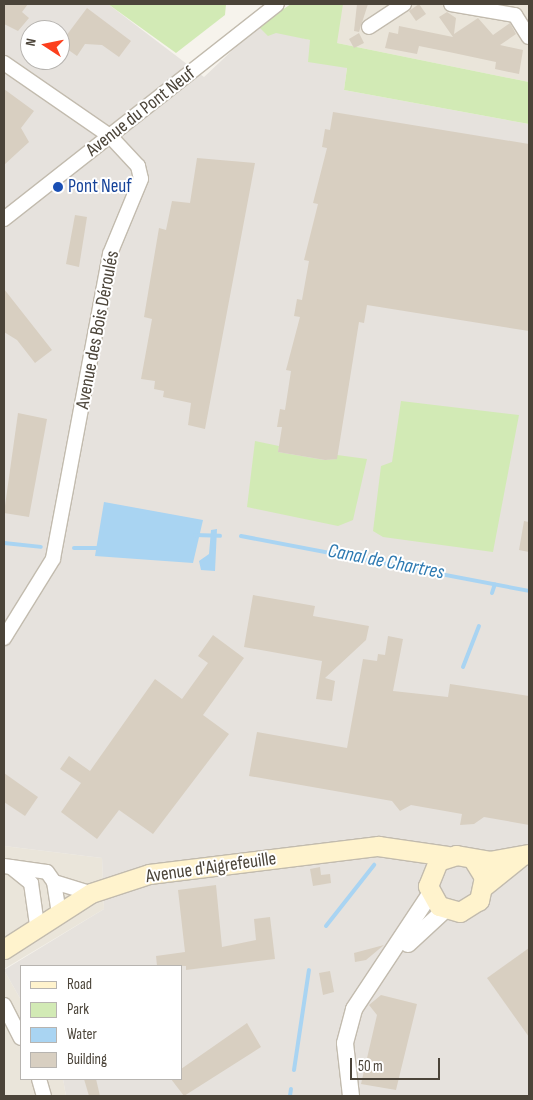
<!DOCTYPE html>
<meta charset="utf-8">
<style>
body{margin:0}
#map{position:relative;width:533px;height:1100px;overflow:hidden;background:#f6f3ec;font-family:"Sofia Sans Condensed",sans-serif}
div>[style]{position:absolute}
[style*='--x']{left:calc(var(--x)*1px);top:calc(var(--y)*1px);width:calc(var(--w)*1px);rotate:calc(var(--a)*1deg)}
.residential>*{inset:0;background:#eae5da}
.industrial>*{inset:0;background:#e6e2dd}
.green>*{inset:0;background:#d2eab5}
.water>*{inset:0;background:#a9d4f2}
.stream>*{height:4px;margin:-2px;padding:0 2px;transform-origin:2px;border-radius:2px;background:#a9d4f2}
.building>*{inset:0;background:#d8cfc1}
.roads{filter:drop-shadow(1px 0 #c2bbae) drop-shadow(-1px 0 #c2bbae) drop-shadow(0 1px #c2bbae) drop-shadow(0 -1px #c2bbae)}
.minor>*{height:14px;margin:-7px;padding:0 7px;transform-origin:7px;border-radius:7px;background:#fff}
.tertiary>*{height:16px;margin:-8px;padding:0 8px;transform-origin:8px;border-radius:8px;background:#fff}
.secondary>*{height:19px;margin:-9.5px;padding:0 9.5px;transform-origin:9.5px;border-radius:9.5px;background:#fff3cd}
.dots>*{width:14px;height:14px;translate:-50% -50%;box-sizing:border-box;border:2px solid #fff;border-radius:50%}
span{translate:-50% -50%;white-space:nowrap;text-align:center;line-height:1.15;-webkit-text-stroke:4px #fff;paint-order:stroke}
.street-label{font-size:19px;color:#4b4439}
.transit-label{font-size:19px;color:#164399}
.left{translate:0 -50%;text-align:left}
.water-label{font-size:20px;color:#2e7ab2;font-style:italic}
.frame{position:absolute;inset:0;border:5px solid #4b4439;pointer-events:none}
.legend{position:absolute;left:20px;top:965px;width:162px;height:115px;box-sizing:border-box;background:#fff;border:1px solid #b7b4b0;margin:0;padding:6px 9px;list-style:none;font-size:15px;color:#4b4439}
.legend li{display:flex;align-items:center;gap:10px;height:25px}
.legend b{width:25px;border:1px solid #b7b4b0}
.north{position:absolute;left:20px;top:20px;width:50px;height:50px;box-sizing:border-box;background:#fff;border:1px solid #b7b4b0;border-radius:50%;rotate:281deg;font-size:14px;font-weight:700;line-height:20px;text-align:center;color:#4b4439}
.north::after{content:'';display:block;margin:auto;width:18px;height:22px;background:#fc3f1d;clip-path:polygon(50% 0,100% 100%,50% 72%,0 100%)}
.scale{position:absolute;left:350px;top:1058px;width:90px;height:22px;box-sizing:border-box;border:2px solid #4b4439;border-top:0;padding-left:6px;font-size:15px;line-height:18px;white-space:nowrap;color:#4b4439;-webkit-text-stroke:4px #fff;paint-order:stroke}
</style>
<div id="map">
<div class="residential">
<div style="clip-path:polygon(303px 4px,529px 4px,529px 82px,337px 43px)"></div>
<div style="clip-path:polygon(4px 846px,102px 858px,104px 909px,4px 969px)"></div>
<div style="clip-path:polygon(4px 970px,21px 1000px,21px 1079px,63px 1079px,66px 1096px,4px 1096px)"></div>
</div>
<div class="industrial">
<div style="clip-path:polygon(evenodd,4px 4px,108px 4px,204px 77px,258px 26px,310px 40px,347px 68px,344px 90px,529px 124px,529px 1096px,66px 1096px,63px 1079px,181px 1079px,181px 966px,21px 966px,21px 1000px,4px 970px,104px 909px,102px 858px,4px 846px,4px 4px,30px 30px,60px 30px,60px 60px,30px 60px,30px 30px)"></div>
</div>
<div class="green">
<div style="clip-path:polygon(108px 4px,226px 4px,225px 15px,176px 53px)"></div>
<div style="clip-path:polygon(291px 4px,343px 4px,337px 43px,529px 82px,529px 124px,344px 90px,347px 68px,308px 62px,310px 40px,276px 33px,268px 36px,258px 26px)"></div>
<div style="clip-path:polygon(401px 401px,519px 415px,493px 552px,383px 537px,373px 531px,381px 466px,392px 462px)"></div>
<div style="clip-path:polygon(255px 441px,279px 446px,278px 452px,324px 460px,337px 459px,337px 455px,367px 459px,353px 520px,338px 526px,247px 507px)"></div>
</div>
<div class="water">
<div style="clip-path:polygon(104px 502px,203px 520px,193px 563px,95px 556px)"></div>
<div style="clip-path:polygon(217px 529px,215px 571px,201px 570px,199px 561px,209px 554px,211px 530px)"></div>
</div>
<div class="stream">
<div style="--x:195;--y:535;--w:25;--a:2"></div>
<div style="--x:241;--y:536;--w:293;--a:10.8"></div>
<div style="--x:4;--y:543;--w:37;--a:6"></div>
<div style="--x:74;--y:548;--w:26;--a:0"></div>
<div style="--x:492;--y:593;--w:9;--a:-72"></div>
<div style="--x:463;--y:667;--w:44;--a:-68.7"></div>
<div style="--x:326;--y:926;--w:78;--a:-51.8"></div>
<div style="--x:294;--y:1070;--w:101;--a:-81.5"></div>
<div style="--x:290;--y:1096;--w:7;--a:-82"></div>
</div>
<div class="building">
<div style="clip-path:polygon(4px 4px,28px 4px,22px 12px,29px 18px,18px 31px,4px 24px)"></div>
<div style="clip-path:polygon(357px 4px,368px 4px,359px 32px,354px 31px)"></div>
<div style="clip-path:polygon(419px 4px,426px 14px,416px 21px,409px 11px)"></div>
<div style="clip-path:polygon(87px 8px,131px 41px,119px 57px,102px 45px,85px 44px,77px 56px,60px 44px)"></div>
<div style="clip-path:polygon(447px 12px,456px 18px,454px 34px,478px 18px,493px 35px,510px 23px,516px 34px,500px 45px,523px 50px,519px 74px,495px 69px,496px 62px,449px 52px,419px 46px,417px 54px,385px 48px,389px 32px,398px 34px,399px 26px,453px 37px,439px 17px)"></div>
<div style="clip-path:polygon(359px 33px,364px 43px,354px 48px,349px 39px)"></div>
<div style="clip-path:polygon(4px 89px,34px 111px,21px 128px,29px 142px,4px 165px)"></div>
<div style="clip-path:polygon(333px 112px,529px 144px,529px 331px,367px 305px,364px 323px,359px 322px,337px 459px,325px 460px,278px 452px,282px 427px,277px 427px,280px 409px,285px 410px,291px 371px,286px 370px,300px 317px,294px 316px,297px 299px,302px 300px,305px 283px,309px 261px,304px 260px,318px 204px,313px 203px,327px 148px,322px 147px,325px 129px,330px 130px)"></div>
<div style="clip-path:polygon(197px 158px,255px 163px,205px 429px,188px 425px,191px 403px,163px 397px,164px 391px,154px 389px,155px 381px,141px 379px,152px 319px,144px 317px,159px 228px,166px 230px,172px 201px,190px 203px)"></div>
<div style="clip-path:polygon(75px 215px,87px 217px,79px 267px,66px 264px)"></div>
<div style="clip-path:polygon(4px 289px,52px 350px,35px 363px,17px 340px,4px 332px)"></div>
<div style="clip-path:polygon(18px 413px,47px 419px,29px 517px,4px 513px)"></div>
<div style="clip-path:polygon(524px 521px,529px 522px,529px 552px,519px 550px)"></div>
<div style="clip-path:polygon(253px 595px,315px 606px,313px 616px,369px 626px,366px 640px,325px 678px,335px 681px,332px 701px,316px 699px,322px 661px,244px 647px)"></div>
<div style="clip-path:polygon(213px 635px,244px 658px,203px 715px,229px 734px,153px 834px,119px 810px,97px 839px,61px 812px,81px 783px,60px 769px,69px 756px,90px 771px,155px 679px,182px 699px,208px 663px,198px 656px)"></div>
<div style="clip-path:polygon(388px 636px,403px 639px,393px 691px,448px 697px,450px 684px,529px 696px,529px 825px,484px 817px,474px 824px,460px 825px,462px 814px,411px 805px,400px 811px,392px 801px,249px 776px,257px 732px,347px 748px,363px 659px,377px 661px,378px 654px,385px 655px)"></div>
<div style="clip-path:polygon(4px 773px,38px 797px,25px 816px,4px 802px)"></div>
<div style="clip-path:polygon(320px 867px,321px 875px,330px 874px,331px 883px,313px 886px,310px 869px)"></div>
<div style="clip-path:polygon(216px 885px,222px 947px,256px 940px,254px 919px,270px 917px,275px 959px,186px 970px,186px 966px,157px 966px,156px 956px,185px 952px,178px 890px)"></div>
<div style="clip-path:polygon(384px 945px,366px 960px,355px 962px,354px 953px)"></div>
<div style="clip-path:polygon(529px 948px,529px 1037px,487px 978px)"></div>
<div style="clip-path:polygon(330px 971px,334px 992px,323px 995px,319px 973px)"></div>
<div style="clip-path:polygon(381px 995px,417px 1004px,396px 1090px,361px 1084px,377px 1015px,369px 1005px)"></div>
<div style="clip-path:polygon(247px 1023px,261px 1047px,184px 1096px,171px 1079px,181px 1079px,181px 1069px)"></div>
<div style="clip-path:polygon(84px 1079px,96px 1079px,100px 1096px,89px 1096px)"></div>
</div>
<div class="roads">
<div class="minor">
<div style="--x:451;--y:4;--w:65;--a:9.8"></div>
<div style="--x:515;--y:15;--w:26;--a:58"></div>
<div style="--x:369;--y:27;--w:42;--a:-33.3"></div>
<div style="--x:4;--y:63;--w:129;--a:34.6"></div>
<div style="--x:110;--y:136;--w:41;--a:47"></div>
<div style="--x:138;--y:166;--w:13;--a:77"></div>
<div style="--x:141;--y:179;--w:81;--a:112.5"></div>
<div style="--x:110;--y:254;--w:310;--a:100.6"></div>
<div style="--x:53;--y:559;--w:93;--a:121.8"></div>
<div style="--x:4;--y:219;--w:347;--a:-38.2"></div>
<div style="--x:4;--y:866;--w:43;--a:7.9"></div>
<div style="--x:47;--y:872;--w:12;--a:55"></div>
<div style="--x:54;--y:882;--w:30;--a:81"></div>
<div style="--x:11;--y:867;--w:26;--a:39"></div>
<div style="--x:31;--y:883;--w:42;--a:81.9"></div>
<div style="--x:54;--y:882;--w:39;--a:17"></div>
<div style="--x:4;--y:1005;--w:37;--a:63"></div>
<div style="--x:39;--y:1079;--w:18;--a:74"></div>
</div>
<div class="tertiary">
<div style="--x:408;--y:944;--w:50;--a:-42.6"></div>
<div style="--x:351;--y:1096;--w:53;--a:-96.5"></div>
<div style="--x:345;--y:1043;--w:35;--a:-75"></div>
<div style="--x:354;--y:1009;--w:138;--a:-56.5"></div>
</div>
<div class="secondary">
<div style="--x:474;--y:861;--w:19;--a:58"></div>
<div style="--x:484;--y:877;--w:24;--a:102"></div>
<div style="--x:479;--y:900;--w:22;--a:148"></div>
<div style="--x:460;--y:912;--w:22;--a:-164"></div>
<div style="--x:439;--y:906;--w:23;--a:-119"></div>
<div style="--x:428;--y:886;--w:27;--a:-68"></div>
<div style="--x:438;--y:861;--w:19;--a:-18"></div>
<div style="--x:456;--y:855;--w:34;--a:10"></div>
<div style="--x:489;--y:861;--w:41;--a:-9.9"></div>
<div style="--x:484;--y:886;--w:45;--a:-38.7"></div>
<div style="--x:4;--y:949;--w:103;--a:-32.8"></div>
<div style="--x:91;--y:893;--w:61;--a:-18.1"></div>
<div style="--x:149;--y:874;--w:231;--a:-7"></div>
<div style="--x:378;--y:846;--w:70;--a:8.2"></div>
</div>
</div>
<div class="dots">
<div style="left:58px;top:187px;background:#1a4fb4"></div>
</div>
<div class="street-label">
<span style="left:141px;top:112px;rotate:-38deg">Avenue du Pont Neuf</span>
<span style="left:98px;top:330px;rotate:-79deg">Avenue des Bois Déroulés</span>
<span style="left:211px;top:868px;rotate:-8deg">Avenue d'Aigrefeuille</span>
</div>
<div class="transit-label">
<span class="left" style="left:68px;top:187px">Pont Neuf</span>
</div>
<div class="water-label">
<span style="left:386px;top:562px;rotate:11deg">Canal de Chartres</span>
</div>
<div class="frame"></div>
<ul class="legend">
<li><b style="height:6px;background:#fff3cd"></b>Road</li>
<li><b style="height:14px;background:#d2eab5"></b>Park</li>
<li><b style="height:14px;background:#a9d4f2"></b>Water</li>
<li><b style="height:14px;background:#d8cfc1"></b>Building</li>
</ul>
<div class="north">N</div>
<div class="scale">50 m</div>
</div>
